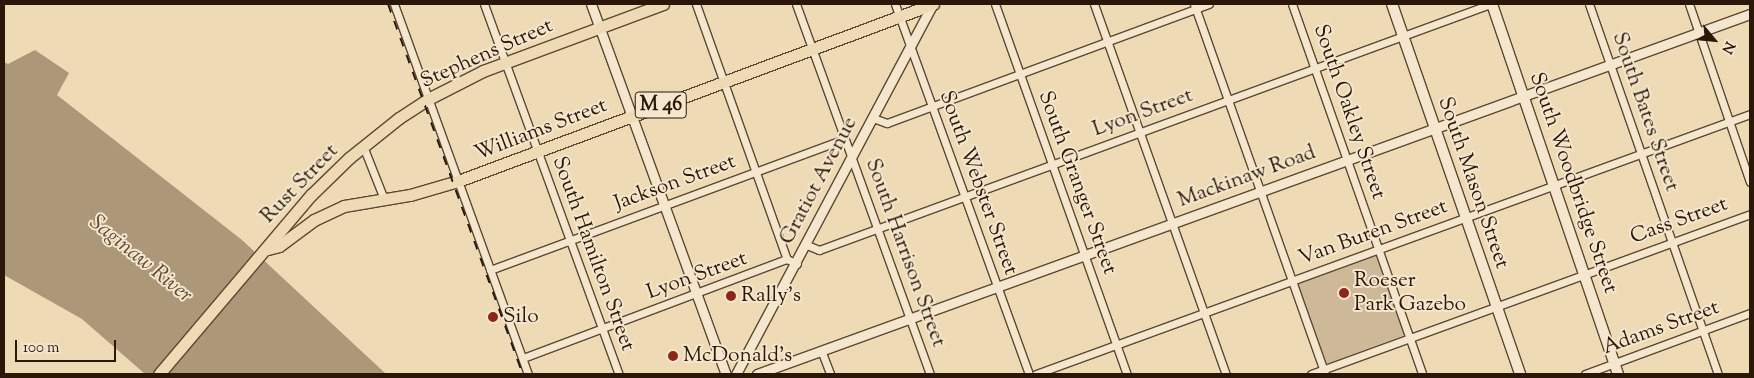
<!DOCTYPE html>
<style>
body{margin:0}
#map{position:relative;width:1754px;height:378px;overflow:hidden;background:#eedab4;font-family:"Sorts Mill Goudy",serif}
div>[style]{position:absolute}
[style*='--x']{left:calc(var(--x)*1px);top:calc(var(--y)*1px);width:calc(var(--w)*1px);rotate:calc(var(--a)*1deg)}
.green>*{inset:0;background:#cdb997}
.water>*{inset:0;background:#ac9879}
.roads{filter:drop-shadow(1px 0 #5c4832) drop-shadow(-1px 0 #5c4832) drop-shadow(0 1px #5c4832) drop-shadow(0 -1px #5c4832)}
.minor>*{height:7px;margin:-3.5px;padding:0 3.5px;transform-origin:3.5px;border-radius:3.5px;background:#f4e7ce}
.tertiary>*{height:9px;margin:-4.5px;padding:0 4.5px;transform-origin:4.5px;border-radius:4.5px;background:#f4e7ce}
.secondary>*{height:10px;margin:-5px;padding:0 5px;transform-origin:5px;border-radius:5px;background:#f4e7ce}
.trunk>*{height:11px;margin:-5.5px;padding:0 5.5px;transform-origin:5.5px;border-radius:5.5px;background:#eedab4}
.rail>*{height:2px;margin-top:-1px;transform-origin:0;background:repeating-linear-gradient(90deg,#2b1707 0 9px,transparent 0 18px)}
.dots>*{width:14px;height:14px;translate:-50% -50%;box-sizing:border-box;border:2px solid #f4e7ce;border-radius:50%}
span{translate:-50% -50%;white-space:nowrap;text-align:center;line-height:1.15;-webkit-text-stroke:4px #f4e7ce;paint-order:stroke}
.shield-label span{padding:1px 4px;background:#f4e7ce;border:1px solid;border-radius:4px;-webkit-text-stroke-width:0}
.shield-label{font-size:20px;color:#2b1707;font-weight:700}
.street-label{font-size:21px;color:#2b1707}
.poi-label{font-size:21px;color:#2b1707}
.left{translate:0 -50%;text-align:left}
.water-label{font-size:22px;color:#5f4b35;font-style:italic}
.frame{position:absolute;inset:0;border:5px solid #2b1707;pointer-events:none}
.north{position:absolute;left:1689px;top:15px;width:50px;height:50px;-webkit-text-stroke:4px #f4e7ce;paint-order:stroke;rotate:118deg;font-size:14px;font-weight:700;line-height:20px;text-align:center;color:#2b1707}
.north::after{content:'';display:block;margin:auto;width:18px;height:22px;background:#2b1707;clip-path:polygon(50% 0,100% 100%,50% 72%,0 100%)}
.scale{position:absolute;left:15px;top:340px;width:101px;height:22px;box-sizing:border-box;border:2px solid #2b1707;border-top:0;padding-left:6px;font-size:15px;line-height:18px;white-space:nowrap;color:#2b1707;-webkit-text-stroke:4px #f4e7ce;paint-order:stroke}
</style>
<div id="map">
<div class="green">
<div style="clip-path:polygon(1376px 255px,1405px 335px,1326px 364px,1296px 284px)"></div>
</div>
<div class="water">
<div style="clip-path:polygon(35px 50px,69px 73px,57px 95px,242px 240px,386px 374px,145px 374px,82px 319px,4px 275px,4px 62px,8px 64px)"></div>
</div>
<div class="roads">
<div class="minor">
<div style="--x:394;--y:4;--w:394;--a:70.1"></div>
<div style="--x:484;--y:4;--w:394;--a:70"></div>
<div style="--x:696;--y:4;--w:271;--a:70.4"></div>
<div style="--x:796;--y:4;--w:394;--a:70.1"></div>
<div style="--x:895;--y:4;--w:394;--a:70.1"></div>
<div style="--x:995;--y:4;--w:393;--a:70.4"></div>
<div style="--x:1094;--y:4;--w:393;--a:70.4"></div>
<div style="--x:1194;--y:4;--w:393;--a:70.5"></div>
<div style="--x:1292;--y:4;--w:392;--a:70.6"></div>
<div style="--x:1589;--y:4;--w:392;--a:70.8"></div>
<div style="--x:1689;--y:4;--w:188;--a:71.1"></div>
<div style="--x:873;--y:118;--w:15;--a:20"></div>
<div style="--x:887;--y:123;--w:343;--a:-20.3"></div>
<div style="--x:363;--y:146;--w:57;--a:68.4"></div>
<div style="--x:807;--y:245;--w:13;--a:23"></div>
<div style="--x:819;--y:250;--w:715;--a:-20.13"></div>
<div style="--x:490;--y:270;--w:377;--a:-20.3"></div>
<div style="--x:821;--y:350;--w:26;--a:69"></div>
<div style="--x:523;--y:358;--w:282;--a:-20.6"></div>
<div style="--x:787;--y:259;--w:11;--a:27"></div>
<div style="--x:1036;--y:374;--w:760;--a:-20.01"></div>
<div style="--x:1311;--y:374;--w:467;--a:-20"></div>
<div style="--x:1585;--y:374;--w:176;--a:-20.3"></div>
</div>
<div class="tertiary">
<div style="--x:591;--y:4;--w:394;--a:70"></div>
<div style="--x:736;--y:374;--w:418;--a:-62"></div>
<div style="--x:757;--y:374;--w:1056;--a:-19.93"></div>
</div>
<div class="secondary">
<div style="--x:1392;--y:4;--w:392;--a:70.9"></div>
<div style="--x:1492;--y:4;--w:391;--a:71.2"></div>
</div>
<div class="trunk">
<div style="--x:268;--y:249;--w:11;--a:-15"></div>
<div style="--x:279;--y:246;--w:44;--a:-36.6"></div>
<div style="--x:314;--y:220;--w:33;--a:-25"></div>
<div style="--x:344;--y:206;--w:67;--a:-9.5"></div>
<div style="--x:410;--y:195;--w:50;--a:-16.3"></div>
<div style="--x:458;--y:181;--w:507;--a:-20.44"></div>
<div style="--x:159;--y:374;--w:235;--a:-49.7"></div>
<div style="--x:311;--y:195;--w:53;--a:-44.2"></div>
<div style="--x:349;--y:158;--w:64;--a:-38.7"></div>
<div style="--x:399;--y:118;--w:35;--a:-33"></div>
<div style="--x:428;--y:99;--w:62;--a:-27"></div>
<div style="--x:483;--y:71;--w:192;--a:-20.4"></div>
</div>
</div>
<div class="rail">
<div style="--x:388;--y:4;--w:394;--a:70"></div>
</div>
<div class="dots">
<div style="left:1344px;top:293px;background:#8f2418"></div>
<div style="left:731px;top:296px;background:#8f2418"></div>
<div style="left:493px;top:317px;background:#8f2418"></div>
<div style="left:673px;top:356px;background:#8f2418"></div>
</div>
<div class="shield-label">
<span style="left:661px;top:105px">M 46</span>
</div>
<div class="street-label">
<span style="left:487px;top:54px;rotate:-24deg">Stephens Street</span>
<span style="left:1349px;top:112px;rotate:71deg">South Oakley Street</span>
<span style="left:1645px;top:112px;rotate:71deg">South Bates Street</span>
<span style="left:1143px;top:113px;rotate:-20deg">Lyon Street</span>
<span style="left:541px;top:130px;rotate:-21deg">Williams Street</span>
<span style="left:1247px;top:177px;rotate:-20deg">Mackinaw Road</span>
<span style="left:819px;top:181px;rotate:-62deg">Gratiot Avenue</span>
<span style="left:675px;top:183px;rotate:-20deg">Jackson Street</span>
<span style="left:978px;top:183px;rotate:70deg">South Webster Street</span>
<span style="left:1077px;top:183px;rotate:70deg">South Granger Street</span>
<span style="left:1473px;top:183px;rotate:71deg">South Mason Street</span>
<span style="left:1573px;top:183px;rotate:71deg">South Woodbridge Street</span>
<span style="left:300px;top:184px;rotate:-46deg">Rust Street</span>
<span style="left:1679px;top:221px;rotate:-20deg">Cass Street</span>
<span style="left:1373px;top:233px;rotate:-20deg">Van Buren Street</span>
<span style="left:905px;top:253px;rotate:70deg">South Harrison Street</span>
<span style="left:593px;top:254px;rotate:70deg">South Hamilton Street</span>
<span style="left:697px;top:276px;rotate:-20deg">Lyon Street</span>
<span style="left:1661px;top:328px;rotate:-20deg">Adams Street</span>
</div>
<div class="poi-label">
<span class="left" style="left:1354px;top:293px">Roeser<br>Park Gazebo</span>
<span class="left" style="left:741px;top:296px">Rally's</span>
<span class="left" style="left:503px;top:317px">Silo</span>
<span class="left" style="left:683px;top:356px">McDonald's</span>
</div>
<div class="water-label">
<span style="left:140px;top:260px;rotate:39deg">Saginaw River</span>
</div>
<div class="frame"></div>
<div class="north">N</div>
<div class="scale">100 m</div>
</div>
